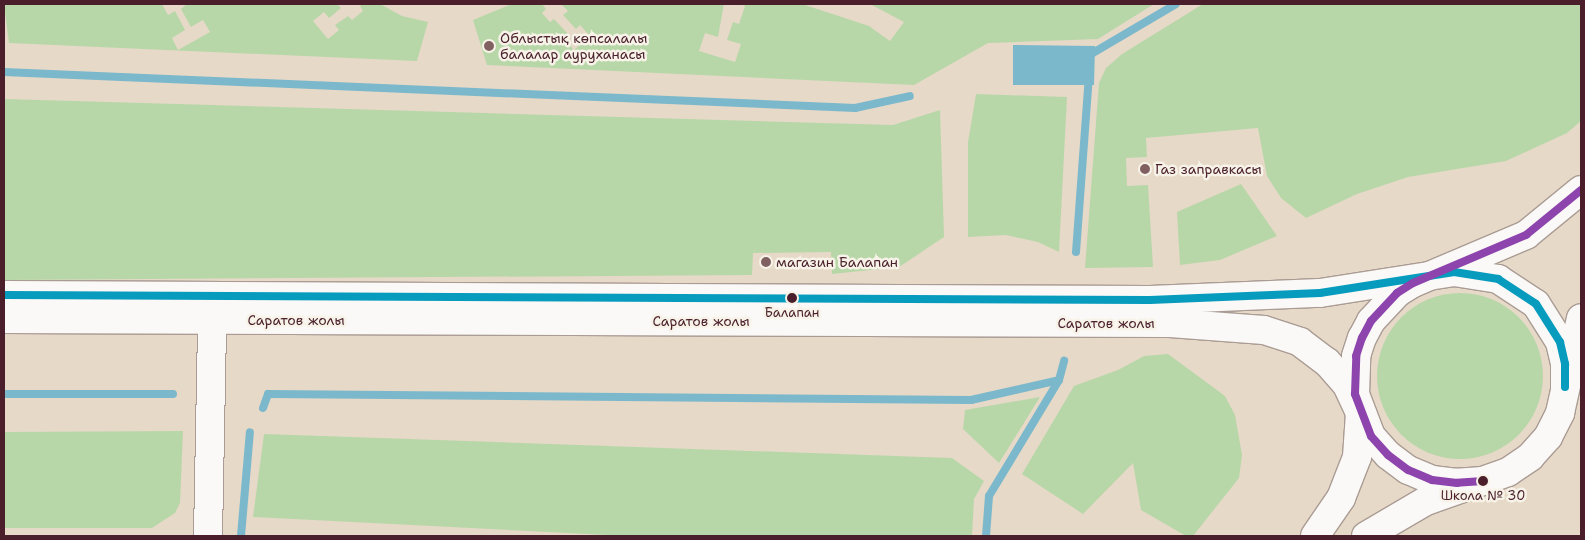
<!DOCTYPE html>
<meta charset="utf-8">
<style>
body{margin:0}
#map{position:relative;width:1585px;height:540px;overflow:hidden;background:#e6d9c8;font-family:"Shantell Sans",sans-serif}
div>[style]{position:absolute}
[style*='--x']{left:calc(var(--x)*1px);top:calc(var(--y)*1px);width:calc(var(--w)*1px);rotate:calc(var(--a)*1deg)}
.green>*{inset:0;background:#b8d7a8}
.round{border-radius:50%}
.water>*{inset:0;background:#7cb8cb}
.stream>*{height:8px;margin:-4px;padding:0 4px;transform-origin:4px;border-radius:4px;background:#7cb8cb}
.roads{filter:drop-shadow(1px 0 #aa9c94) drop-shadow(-1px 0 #aa9c94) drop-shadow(0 1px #aa9c94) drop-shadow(0 -1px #aa9c94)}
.major>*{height:28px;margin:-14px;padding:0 14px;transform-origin:14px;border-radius:14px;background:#fbf9f7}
.bus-1>*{height:8px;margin:-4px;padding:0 4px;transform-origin:4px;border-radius:4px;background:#079bbe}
.bus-2>*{height:8px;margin:-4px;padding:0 4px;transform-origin:4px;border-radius:4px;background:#8e44ad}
.dots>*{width:14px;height:14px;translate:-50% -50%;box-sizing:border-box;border:2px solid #f7f3e8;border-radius:50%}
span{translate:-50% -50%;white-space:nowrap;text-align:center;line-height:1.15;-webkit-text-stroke:5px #f7f3e8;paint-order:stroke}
.bus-label{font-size:13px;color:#4a1f2b}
.poi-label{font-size:14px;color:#4a1f2b}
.left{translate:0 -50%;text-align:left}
.street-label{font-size:14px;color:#4a1f2b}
.frame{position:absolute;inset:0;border:5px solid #4a1f2b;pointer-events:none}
</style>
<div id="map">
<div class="green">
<div style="clip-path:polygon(4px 4px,162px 4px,168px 15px,175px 11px,185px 30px,172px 38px,178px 50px,210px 32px,203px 20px,191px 27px,181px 9px,187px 4px,337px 4px,341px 8px,329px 18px,324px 12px,313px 21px,328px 39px,339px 30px,335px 25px,348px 16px,352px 20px,363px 11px,360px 6px,362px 4px,380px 4px,402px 16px,428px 22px,417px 61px,9px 43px)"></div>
<div style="clip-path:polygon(512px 4px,542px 4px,546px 9px,542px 13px,550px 22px,554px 19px,569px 35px,565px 40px,574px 50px,590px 36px,580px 25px,576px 29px,563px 15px,568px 11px,561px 4px,724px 4px,718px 37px,705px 33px,699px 51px,735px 62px,741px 44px,727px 40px,733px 22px,739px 24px,745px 6px,741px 4px,802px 4px,869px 26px,890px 41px,904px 22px,870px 4px,1154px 4px,1098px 39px,988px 43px,914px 85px,487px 65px,473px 20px)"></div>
<div style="clip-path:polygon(1203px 4px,1581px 4px,1581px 121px,1567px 133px,1506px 161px,1408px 177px,1357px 194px,1306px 218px,1281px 198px,1267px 176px,1258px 128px,1146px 138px,1147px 157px,1126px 158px,1127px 186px,1148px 185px,1153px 267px,1085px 268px,1099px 83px,1106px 68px,1122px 54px)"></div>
<div style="clip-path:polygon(976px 94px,1067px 97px,1059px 252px,1038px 242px,1006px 235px,968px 237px,968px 142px)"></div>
<div style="clip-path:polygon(4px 99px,893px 125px,940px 110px,944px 237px,899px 267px,832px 274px,831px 252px,753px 253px,752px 275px,4px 280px)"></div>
<div style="clip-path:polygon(1241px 184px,1277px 236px,1220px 260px,1180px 265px,1177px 212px)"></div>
<div class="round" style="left:1377px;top:293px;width:166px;height:166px"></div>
<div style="clip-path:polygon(1168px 354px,1225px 396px,1235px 415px,1242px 455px,1239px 478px,1193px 536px,1186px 536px,1141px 510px,1133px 463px,1083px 514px,1022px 474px,1074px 386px,1118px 370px,1144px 356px)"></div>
<div style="clip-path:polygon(1040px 397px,999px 463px,963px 429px,965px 410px)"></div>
<div style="clip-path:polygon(183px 431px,180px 503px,175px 513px,152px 528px,4px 528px,4px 432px)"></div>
<div style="clip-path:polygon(264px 434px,952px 458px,984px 481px,974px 499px,972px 536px,626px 536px,253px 517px)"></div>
</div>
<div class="water">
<div style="clip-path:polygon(1013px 45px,1095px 46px,1094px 85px,1013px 85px)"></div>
</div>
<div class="stream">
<div style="--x:1086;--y:57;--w:104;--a:-30.5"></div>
<div style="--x:4;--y:72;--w:852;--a:2.42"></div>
<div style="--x:855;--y:108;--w:56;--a:-12.3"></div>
<div style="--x:1076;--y:252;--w:177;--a:-85.8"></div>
<div style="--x:4;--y:394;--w:169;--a:0"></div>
<div style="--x:263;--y:408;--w:15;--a:-70"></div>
<div style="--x:268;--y:394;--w:703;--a:0.49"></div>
<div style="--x:971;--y:400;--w:90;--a:-12.8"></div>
<div style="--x:1059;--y:380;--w:20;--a:-75"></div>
<div style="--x:241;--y:536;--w:104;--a:-85.1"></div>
<div style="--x:986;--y:536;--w:40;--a:-85.7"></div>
<div style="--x:989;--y:496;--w:135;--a:-58.9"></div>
</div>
<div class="roads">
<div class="major">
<div style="--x:4;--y:295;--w:1146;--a:0.25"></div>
<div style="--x:1150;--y:300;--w:170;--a:-2.4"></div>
<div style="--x:1320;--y:293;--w:136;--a:-8.9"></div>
<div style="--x:1454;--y:272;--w:45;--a:9"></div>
<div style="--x:1498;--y:279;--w:45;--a:33.3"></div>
<div style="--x:1536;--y:304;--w:45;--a:57.7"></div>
<div style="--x:1560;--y:342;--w:23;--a:77"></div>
<div style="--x:1565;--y:364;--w:23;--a:90"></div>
<div style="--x:4;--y:319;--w:1166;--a:0.2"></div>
<div style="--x:1170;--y:323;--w:94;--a:4.3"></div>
<div style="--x:1264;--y:330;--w:38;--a:18"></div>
<div style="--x:1300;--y:342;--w:34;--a:37"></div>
<div style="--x:1327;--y:362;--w:30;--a:49"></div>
<div style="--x:1347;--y:385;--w:31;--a:65"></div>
<div style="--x:1360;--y:413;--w:44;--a:93.9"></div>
<div style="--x:1357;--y:457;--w:44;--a:111.3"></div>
<div style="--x:1341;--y:498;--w:46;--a:124.4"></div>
<div style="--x:1483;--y:481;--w:26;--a:176"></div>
<div style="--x:1457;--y:483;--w:25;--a:-173"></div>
<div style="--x:1432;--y:480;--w:26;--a:-157"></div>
<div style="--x:1408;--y:470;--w:25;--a:-143"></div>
<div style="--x:1388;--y:455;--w:25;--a:-132"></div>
<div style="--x:1371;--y:436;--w:45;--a:-110.9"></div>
<div style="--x:1355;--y:394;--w:38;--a:-88"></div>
<div style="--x:1356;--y:356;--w:19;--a:-72"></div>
<div style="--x:1362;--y:338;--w:19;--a:-62"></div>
<div style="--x:1371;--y:321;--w:38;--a:-47"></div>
<div style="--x:1397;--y:293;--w:19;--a:-32"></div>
<div style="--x:1413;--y:283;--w:123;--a:-23"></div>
<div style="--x:1526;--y:235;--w:71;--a:-39.3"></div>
<div style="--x:208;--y:536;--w:217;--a:-88.9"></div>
<div style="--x:1366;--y:536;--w:69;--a:-30.3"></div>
<div style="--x:1426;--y:501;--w:87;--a:-19.5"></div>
<div style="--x:1508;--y:472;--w:27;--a:-34"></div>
<div style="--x:1530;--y:457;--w:27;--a:-48"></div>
<div style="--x:1548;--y:437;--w:27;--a:-63"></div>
<div style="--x:1560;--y:413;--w:97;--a:-77.5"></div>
</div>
</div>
<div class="bus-1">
<div style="--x:4;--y:295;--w:1146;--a:0.25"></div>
<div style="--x:1150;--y:300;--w:170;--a:-2.4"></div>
<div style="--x:1320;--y:293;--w:136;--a:-8.9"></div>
<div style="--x:1454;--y:272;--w:45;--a:9"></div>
<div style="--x:1498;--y:279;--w:45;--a:33.3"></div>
<div style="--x:1536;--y:304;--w:45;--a:57.7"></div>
<div style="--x:1560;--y:342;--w:23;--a:77"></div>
<div style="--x:1565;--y:364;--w:23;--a:90"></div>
</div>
<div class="bus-2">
<div style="--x:1483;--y:481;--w:26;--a:176"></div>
<div style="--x:1457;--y:483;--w:25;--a:-173"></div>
<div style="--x:1432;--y:480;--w:26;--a:-157"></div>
<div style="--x:1408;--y:470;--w:25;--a:-143"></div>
<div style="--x:1388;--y:455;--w:25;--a:-132"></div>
<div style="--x:1371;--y:436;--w:45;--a:-110.9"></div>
<div style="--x:1355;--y:394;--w:38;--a:-88"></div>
<div style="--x:1356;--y:356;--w:19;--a:-72"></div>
<div style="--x:1362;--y:338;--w:19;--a:-62"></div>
<div style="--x:1371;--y:321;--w:38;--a:-47"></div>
<div style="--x:1397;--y:293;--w:19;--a:-32"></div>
<div style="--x:1413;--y:283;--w:123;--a:-23"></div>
<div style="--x:1526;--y:235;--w:71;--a:-39.3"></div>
</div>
<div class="dots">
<div style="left:489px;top:46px;background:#816062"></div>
<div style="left:1145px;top:169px;background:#816062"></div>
<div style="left:766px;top:262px;background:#816062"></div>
<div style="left:792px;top:298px;background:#4a1f2b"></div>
<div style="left:1483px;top:481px;background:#4a1f2b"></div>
</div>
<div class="bus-label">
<span style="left:792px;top:313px">Балапан</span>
<span style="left:1483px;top:496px">Школа № 30</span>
</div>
<div class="poi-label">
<span class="left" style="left:500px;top:46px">Облыстық көпсалалы<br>балалар ауруханасы</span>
<span class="left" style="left:1155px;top:169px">Газ заправкасы</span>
<span class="left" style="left:776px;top:262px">магазин Балапан</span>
</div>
<div class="street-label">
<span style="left:296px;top:320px">Саратов жолы</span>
<span style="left:701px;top:321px">Саратов жолы</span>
<span style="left:1106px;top:323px">Саратов жолы</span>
</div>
<div class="frame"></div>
</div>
